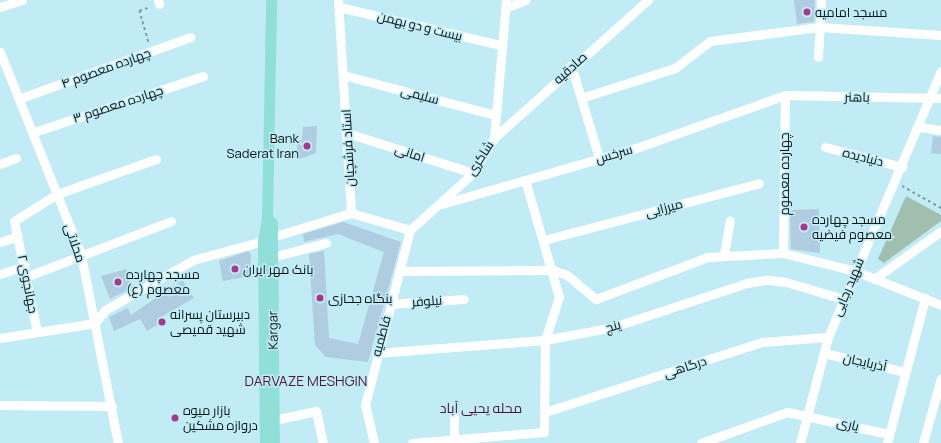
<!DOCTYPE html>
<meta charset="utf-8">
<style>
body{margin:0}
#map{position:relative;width:941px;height:443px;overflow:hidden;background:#c2ecf5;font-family:Manrope,Cairo,sans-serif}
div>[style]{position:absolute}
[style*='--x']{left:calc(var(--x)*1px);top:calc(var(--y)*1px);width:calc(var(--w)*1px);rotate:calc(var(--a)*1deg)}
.green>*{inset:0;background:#a0bfaf}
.building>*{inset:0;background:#afcce0}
.path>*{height:1.5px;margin-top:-0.75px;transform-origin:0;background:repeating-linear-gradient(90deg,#7e9fa6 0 3px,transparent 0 6px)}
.minor>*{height:9px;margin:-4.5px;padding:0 4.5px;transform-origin:4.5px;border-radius:4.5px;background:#fff}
.major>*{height:11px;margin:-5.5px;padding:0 5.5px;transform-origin:5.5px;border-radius:5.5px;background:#91dfd9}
.dots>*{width:11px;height:11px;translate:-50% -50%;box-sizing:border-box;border:2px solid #c2ecf5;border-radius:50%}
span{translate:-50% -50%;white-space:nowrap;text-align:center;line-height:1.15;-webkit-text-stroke:3px #c2ecf5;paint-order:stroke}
.poi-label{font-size:13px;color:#07161a}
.left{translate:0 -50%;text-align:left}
.right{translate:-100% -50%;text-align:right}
.street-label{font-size:13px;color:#07161a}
.neighbourhood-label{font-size:14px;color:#4d153f}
</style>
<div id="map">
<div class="green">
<div style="clip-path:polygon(906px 196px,941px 215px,941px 221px,884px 263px,878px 259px)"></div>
</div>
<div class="building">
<div style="clip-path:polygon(794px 0,815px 0,814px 22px,797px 24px)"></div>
<div style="clip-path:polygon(317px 126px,316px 153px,297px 160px,297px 140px,302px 140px,303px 127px)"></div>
<div style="clip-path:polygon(933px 136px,941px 137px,941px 154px,931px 153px)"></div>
<div style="clip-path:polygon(819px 209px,820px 253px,791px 249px,790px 210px)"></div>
<div style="clip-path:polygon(343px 222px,401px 242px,368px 362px,326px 357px,315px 345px,309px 254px,324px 251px,329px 338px,358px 344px,384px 252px,338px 234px,304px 242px,303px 234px)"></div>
<div style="clip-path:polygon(248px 251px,251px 254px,250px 276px,223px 281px,219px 261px)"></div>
<div style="clip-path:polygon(126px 269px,133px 287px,110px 299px,101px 276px)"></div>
<div style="clip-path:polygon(182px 280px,194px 298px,161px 317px,164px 321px,147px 331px,140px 319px,114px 331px,109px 317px,128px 308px,131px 315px)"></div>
</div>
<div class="path">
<div style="--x:148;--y:42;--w:32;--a:-106"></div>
<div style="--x:139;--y:11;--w:12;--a:-20"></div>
<div style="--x:902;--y:186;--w:45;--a:29.4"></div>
</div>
<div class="minor">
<div style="--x:158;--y:0;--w:4;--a:76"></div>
<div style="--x:338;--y:0;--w:213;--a:86.5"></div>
<div style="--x:0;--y:7;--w:23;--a:-18"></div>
<div style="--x:339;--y:7;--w:165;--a:13.3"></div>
<div style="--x:505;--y:8;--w:22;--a:-21"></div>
<div style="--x:0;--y:52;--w:219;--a:68.2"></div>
<div style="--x:81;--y:255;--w:192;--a:78.9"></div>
<div style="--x:818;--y:57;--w:57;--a:-87"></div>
<div style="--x:571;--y:65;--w:97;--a:73.2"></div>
<div style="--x:343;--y:75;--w:158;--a:14.7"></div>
<div style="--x:21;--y:98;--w:180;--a:-19.8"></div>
<div style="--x:581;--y:98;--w:99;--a:-17.7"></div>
<div style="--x:675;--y:68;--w:44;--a:-37.6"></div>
<div style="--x:710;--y:41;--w:111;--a:-7.3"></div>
<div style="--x:820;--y:27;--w:121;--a:3.8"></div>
<div style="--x:919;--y:127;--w:22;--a:8"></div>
<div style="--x:34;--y:132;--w:178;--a:-18.3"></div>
<div style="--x:347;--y:133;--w:132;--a:17.6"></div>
<div style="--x:494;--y:138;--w:207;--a:-41.9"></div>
<div style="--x:825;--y:147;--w:80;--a:14.6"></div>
<div style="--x:0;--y:164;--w:17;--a:-21"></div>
<div style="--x:442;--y:204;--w:205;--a:-16.1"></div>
<div style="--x:639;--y:147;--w:155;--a:-19.6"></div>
<div style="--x:785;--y:95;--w:156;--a:1.1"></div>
<div style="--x:351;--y:213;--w:61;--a:16.1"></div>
<div style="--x:410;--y:230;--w:85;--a:-42.1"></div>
<div style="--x:473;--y:173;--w:41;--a:-59"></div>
<div style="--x:494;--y:138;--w:139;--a:-85"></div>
<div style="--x:272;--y:237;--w:83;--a:-16.9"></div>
<div style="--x:544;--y:240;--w:222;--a:-14.8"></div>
<div style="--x:0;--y:242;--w:19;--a:-18"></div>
<div style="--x:783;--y:253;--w:158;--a:-89.3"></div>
<div style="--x:724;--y:254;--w:34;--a:-80"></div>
<div style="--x:272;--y:257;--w:56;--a:-14.5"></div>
<div style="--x:399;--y:271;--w:154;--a:-0.4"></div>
<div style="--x:553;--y:270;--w:15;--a:20"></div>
<div style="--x:567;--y:275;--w:38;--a:40"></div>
<div style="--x:596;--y:299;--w:120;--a:-20.6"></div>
<div style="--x:708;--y:257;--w:75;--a:-3.1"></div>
<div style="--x:783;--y:253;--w:74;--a:14"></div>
<div style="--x:855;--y:271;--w:92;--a:21.6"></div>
<div style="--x:0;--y:274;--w:26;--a:-18"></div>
<div style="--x:28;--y:276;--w:153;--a:-21"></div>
<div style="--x:874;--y:279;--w:82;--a:-35.6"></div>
<div style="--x:390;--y:304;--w:74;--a:-3.9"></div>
<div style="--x:37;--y:332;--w:113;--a:-101.7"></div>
<div style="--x:14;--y:221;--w:51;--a:-32.1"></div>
<div style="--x:57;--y:194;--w:105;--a:-19.5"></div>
<div style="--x:0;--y:338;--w:96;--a:-9"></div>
<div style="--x:95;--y:323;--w:16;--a:-52"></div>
<div style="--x:105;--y:310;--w:101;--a:-29.6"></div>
<div style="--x:193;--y:260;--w:73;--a:-15.2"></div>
<div style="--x:376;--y:353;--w:169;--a:-4.4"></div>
<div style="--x:545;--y:340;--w:69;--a:-10.8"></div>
<div style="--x:613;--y:327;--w:141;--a:-18.2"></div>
<div style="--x:747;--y:283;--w:20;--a:-9"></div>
<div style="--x:767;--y:280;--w:19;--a:6"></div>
<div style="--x:786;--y:282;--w:59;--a:16.6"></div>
<div style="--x:824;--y:353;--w:83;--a:13.2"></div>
<div style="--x:0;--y:405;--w:112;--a:0.5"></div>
<div style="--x:545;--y:412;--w:228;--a:-17.9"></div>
<div style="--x:762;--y:342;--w:66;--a:-4.3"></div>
<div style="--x:274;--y:420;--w:43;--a:-12.1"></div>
<div style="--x:316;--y:411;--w:33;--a:78"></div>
<div style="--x:454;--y:440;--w:25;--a:-90"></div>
<div style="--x:374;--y:443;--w:39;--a:-103"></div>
<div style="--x:365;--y:405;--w:181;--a:-75.6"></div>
<div style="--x:412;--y:443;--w:132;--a:-4.8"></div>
<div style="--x:544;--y:432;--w:92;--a:-89.4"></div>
<div style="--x:545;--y:340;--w:45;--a:-72"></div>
<div style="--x:559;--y:297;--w:122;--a:-106.2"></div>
<div style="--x:701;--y:443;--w:91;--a:-19.8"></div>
<div style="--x:787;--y:412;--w:104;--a:12.2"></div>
<div style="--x:800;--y:443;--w:110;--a:-75.2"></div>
<div style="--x:828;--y:337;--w:289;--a:-67"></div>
<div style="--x:887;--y:443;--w:150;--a:-75.3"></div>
<div style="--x:923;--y:443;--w:67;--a:-74.5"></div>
</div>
<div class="major">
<div style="--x:267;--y:218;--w:7;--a:45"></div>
<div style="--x:272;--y:223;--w:220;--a:89.5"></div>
<div style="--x:265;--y:443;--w:202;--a:-90.6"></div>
<div style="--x:263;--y:241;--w:23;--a:-80"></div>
<div style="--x:267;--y:218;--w:218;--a:-88.9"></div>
</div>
<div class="dots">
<div style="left:807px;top:12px;background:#aa358d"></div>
<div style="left:307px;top:146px;background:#aa358d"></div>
<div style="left:804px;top:227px;background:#aa358d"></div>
<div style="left:235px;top:269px;background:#aa358d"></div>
<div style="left:118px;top:282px;background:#aa358d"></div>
<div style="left:320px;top:298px;background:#aa358d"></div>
<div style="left:162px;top:322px;background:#aa358d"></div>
<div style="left:175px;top:418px;background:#aa358d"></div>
</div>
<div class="poi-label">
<span class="left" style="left:815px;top:12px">مسجد امامیه</span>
<span class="right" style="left:299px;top:146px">Bank<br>Saderat Iran</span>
<span class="left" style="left:812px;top:227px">مسجد چهارده<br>معصوم فیضیه</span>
<span class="left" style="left:243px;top:269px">بانک مهر ایران</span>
<span class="left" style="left:126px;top:282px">مسجد چهارده<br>معصوم (ع)</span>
<span class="left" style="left:328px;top:298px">بنگاه جحازی</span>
<span class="left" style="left:170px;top:322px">دبیرستان پسرانه<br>شهید قمیصی</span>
<span class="left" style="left:183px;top:418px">بازار میوه<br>دروازه مشکین</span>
</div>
<div class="street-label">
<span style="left:420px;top:26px;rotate:14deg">بیست و دو بهمن</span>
<span style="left:106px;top:68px;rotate:-20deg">چهارده معصوم ۴</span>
<span style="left:570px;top:68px;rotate:-42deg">صادقیه</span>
<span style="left:420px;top:95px;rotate:15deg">سلیمی</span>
<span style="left:857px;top:97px;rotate:1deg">باهنر</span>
<span style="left:118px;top:104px;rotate:-18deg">چهارده معصوم ۳</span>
<span style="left:348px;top:148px;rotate:-93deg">استاد فرشچیان</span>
<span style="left:410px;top:153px;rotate:18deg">امانی</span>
<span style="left:614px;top:154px;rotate:-16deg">سرخس</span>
<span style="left:863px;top:157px;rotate:14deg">دنیادیده</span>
<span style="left:480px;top:158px;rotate:-57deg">شاکری</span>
<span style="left:784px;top:174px;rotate:-90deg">چهارده معصوم</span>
<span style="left:664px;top:208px;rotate:-15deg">میرزایی</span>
<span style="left:75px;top:243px;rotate:71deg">محلاتی</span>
<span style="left:28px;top:284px;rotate:79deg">جهانجوی ۲</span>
<span style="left:848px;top:287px;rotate:-67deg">شهید رجایی</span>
<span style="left:427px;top:301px;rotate:-4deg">نیلوفر</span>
<span style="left:613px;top:326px;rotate:-15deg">ینج</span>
<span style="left:273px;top:330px;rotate:-91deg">Kargar</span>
<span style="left:381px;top:336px;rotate:-75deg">فاطمیه</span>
<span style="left:865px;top:362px;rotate:13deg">آذربایجان</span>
<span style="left:685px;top:367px;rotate:-18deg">درگاهی</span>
<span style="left:848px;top:424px;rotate:13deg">یاری</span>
</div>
<div class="neighbourhood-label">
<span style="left:306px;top:381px">DARVAZE MESHGIN</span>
<span style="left:481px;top:408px">محله یحیی آباد</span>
</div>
</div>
